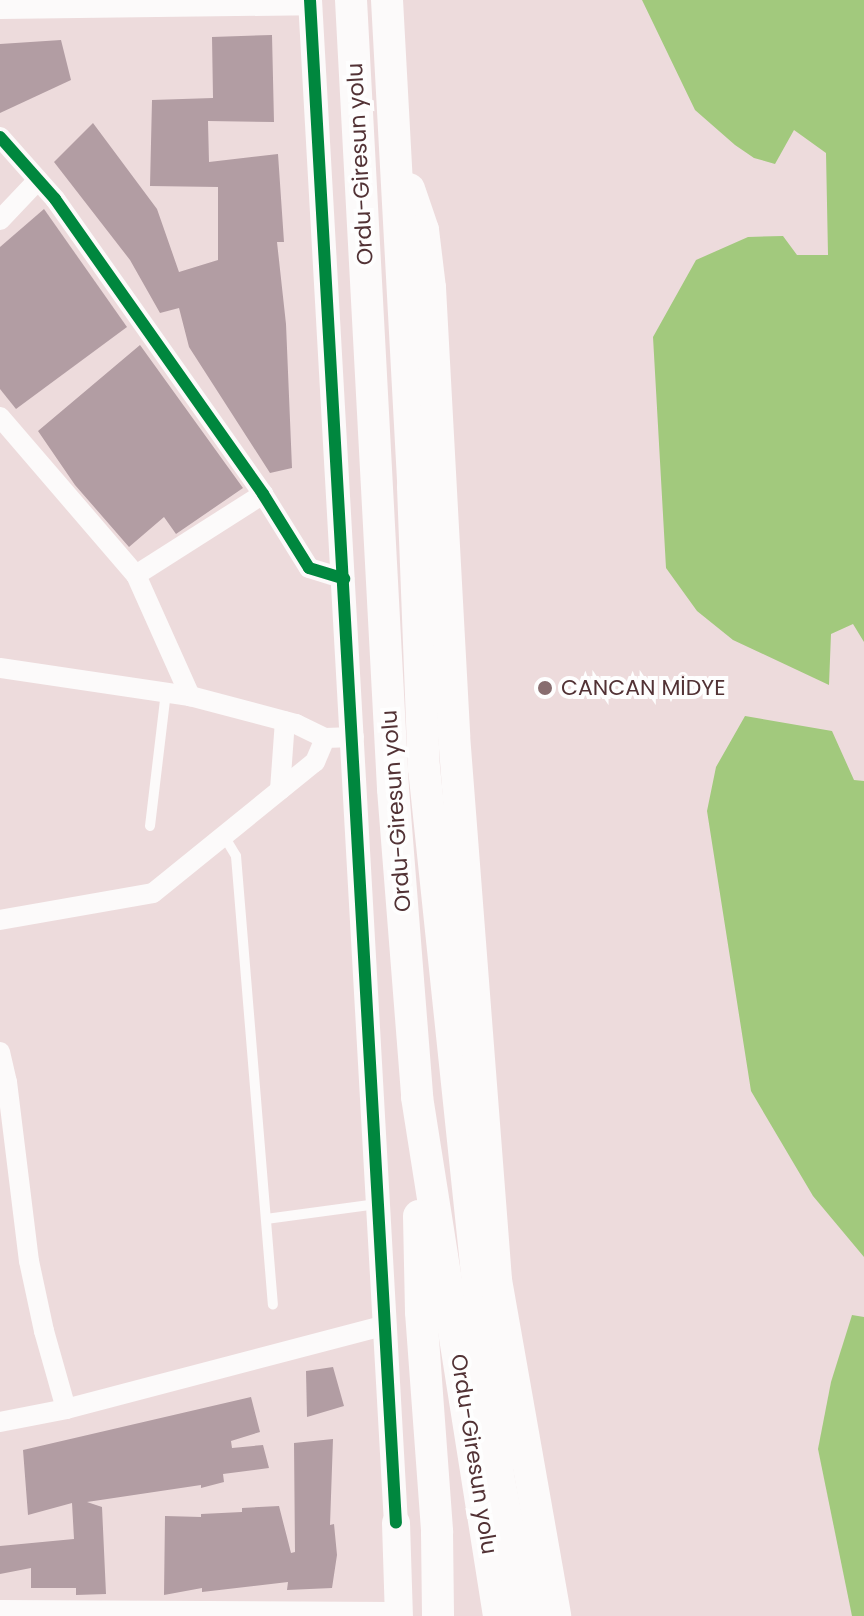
<!DOCTYPE html>
<meta charset="utf-8">
<style>
body{margin:0}
#map{position:relative;width:864px;height:1616px;overflow:hidden;background:#eddbdc;font-family:Poppins,sans-serif}
div>[style]{position:absolute}
[style*='--x']{left:calc(var(--x)*1px);top:calc(var(--y)*1px);width:calc(var(--w)*1px);rotate:calc(var(--a)*1deg)}
.water>*{inset:0;background:#a2c97d}
.building>*{inset:0;background:#b29da3}
.service>*{height:10px;margin:-5px;padding:0 5px;transform-origin:5px;border-radius:5px;background:#fcfafa}
.minor>*{height:20px;margin:-10px;padding:0 10px;transform-origin:10px;border-radius:10px;background:#fcfafa}
.tertiary>*{height:24px;margin:-12px;padding:0 12px;transform-origin:12px;border-radius:12px;background:#fcfafa}
.secondary>*{height:28px;margin:-14px;padding:0 14px;transform-origin:14px;border-radius:14px;background:#fcfafa}
.trunk>*{height:32px;margin:-16px;padding:0 16px;transform-origin:16px;border-radius:16px;background:#fcfafa}
.cycleway>*{height:12px;margin:-6px;padding:0 6px;transform-origin:6px;border-radius:6px;background:#00873e}
.dots>*{width:22px;height:22px;translate:-50% -50%;box-sizing:border-box;border:4px solid #fefefe;border-radius:50%}
span{translate:-50% -50%;white-space:nowrap;text-align:center;line-height:1.15;-webkit-text-stroke:8px #fefefe;paint-order:stroke}
.street-label{font-size:22px;color:#523235}
.poi-label{font-size:22px;color:#523235}
.left{translate:0 -50%;text-align:left}
</style>
<div id="map">
<div class="water">
<div style="clip-path:polygon(642px 0,864px 0,864px 642px,853px 624px,831px 634px,829px 685px,733px 640px,697px 611px,666px 568px,653px 337px,696px 260px,748px 237px,783px 236px,797px 255px,828px 255px,826px 153px,794px 130px,775px 164px,754px 158px,735px 145px,695px 110px)"></div>
<div style="clip-path:polygon(745px 716px,832px 731px,854px 780px,864px 781px,864px 1257px,813px 1196px,751px 1091px,707px 811px,716px 767px)"></div>
<div style="clip-path:polygon(852px 1315px,864px 1317px,864px 1616px,852px 1616px,818px 1449px,831px 1382px)"></div>
</div>
<div class="building">
<div style="clip-path:polygon(272px 35px,274px 122px,208px 121px,209px 162px,278px 154px,284px 242px,277px 242px,286px 324px,292px 468px,270px 473px,189px 347px,179px 308px,160px 313px,130px 260px,54px 162px,93px 123px,157px 209px,179px 272px,218px 260px,218px 187px,150px 186px,152px 100px,213px 98px,212px 37px)"></div>
<div style="clip-path:polygon(61px 40px,71px 80px,0 113px,0 44px)"></div>
<div style="clip-path:polygon(44px 209px,127px 327px,16px 409px,0 389px,0 247px)"></div>
<div style="clip-path:polygon(140px 345px,243px 488px,176px 534px,164px 517px,129px 547px,75px 485px,38px 431px)"></div>
<div style="clip-path:polygon(333px 1367px,344px 1406px,307px 1417px,306px 1371px)"></div>
<div style="clip-path:polygon(251px 1397px,260px 1432px,231px 1441px,232px 1448px,263px 1445px,269px 1468px,223px 1474px,224px 1482px,201px 1488px,201px 1485px,87px 1502px,102px 1507px,106px 1594px,76px 1595px,76px 1588px,31px 1588px,31px 1568px,0 1574px,0 1546px,74px 1539px,72px 1503px,28px 1515px,23px 1450px)"></div>
<div style="clip-path:polygon(333px 1439px,330px 1525px,334px 1524px,337px 1555px,332px 1588px,287px 1590px,288px 1582px,202px 1592px,202px 1588px,164px 1595px,165px 1516px,201px 1517px,201px 1514px,242px 1512px,242px 1508px,279px 1506px,291px 1553px,295px 1552px,294px 1443px)"></div>
</div>
<div class="service">
<div style="--x:150;--y:826;--w:135;--a:-83.2"></div>
<div style="--x:224;--y:836;--w:23;--a:59"></div>
<div style="--x:236;--y:856;--w:450;--a:85.3"></div>
<div style="--x:266;--y:1219;--w:112;--a:-7.7"></div>
</div>
<div class="minor">
<div style="--x:0;--y:9;--w:310;--a:-0.7"></div>
<div style="--x:0;--y:137;--w:83;--a:48.4"></div>
<div style="--x:55;--y:199;--w:361;--a:54.8"></div>
<div style="--x:263;--y:494;--w:87;--a:58.1"></div>
<div style="--x:309;--y:568;--w:37;--a:17"></div>
<div style="--x:0;--y:220;--w:55;--a:-46.5"></div>
<div style="--x:0;--y:417;--w:208;--a:49.3"></div>
<div style="--x:136;--y:575;--w:133;--a:65.9"></div>
<div style="--x:136;--y:575;--w:151;--a:-32.5"></div>
<div style="--x:0;--y:668;--w:192;--a:8.4"></div>
<div style="--x:190;--y:696;--w:110;--a:14.8"></div>
<div style="--x:296;--y:724;--w:32;--a:26"></div>
<div style="--x:325;--y:738;--w:29;--a:-2"></div>
<div style="--x:280;--y:790;--w:69;--a:-85.9"></div>
<div style="--x:0;--y:920;--w:155;--a:-10"></div>
<div style="--x:153;--y:893;--w:208;--a:-39"></div>
<div style="--x:315;--y:762;--w:26;--a:-67"></div>
<div style="--x:0;--y:1052;--w:31;--a:77"></div>
<div style="--x:7;--y:1082;--w:180;--a:83"></div>
<div style="--x:29;--y:1261;--w:72;--a:77.9"></div>
<div style="--x:44;--y:1331;--w:81;--a:74.2"></div>
<div style="--x:0;--y:1422;--w:67;--a:-11.1"></div>
<div style="--x:66;--y:1409;--w:331;--a:-14.7"></div>
<div style="--x:0;--y:1610;--w:392;--a:0.3"></div>
</div>
<div class="tertiary">
<div style="--x:310;--y:0;--w:1525;--a:86.77"></div>
</div>
<div class="secondary">
<div style="--x:396;--y:1523;--w:93;--a:88.2"></div>
</div>
<div class="trunk">
<div style="--x:351;--y:0;--w:790;--a:86.95"></div>
<div style="--x:393;--y:789;--w:309;--a:85.5"></div>
<div style="--x:417;--y:1097;--w:525;--a:81.02"></div>
<div style="--x:387;--y:0;--w:488;--a:86.9"></div>
<div style="--x:413;--y:487;--w:281;--a:87.8"></div>
<div style="--x:424;--y:768;--w:711;--a:84.02"></div>
<div style="--x:498;--y:1475;--w:144;--a:79.2"></div>
<div style="--x:409;--y:189;--w:43;--a:71.1"></div>
<div style="--x:423;--y:230;--w:58;--a:83.1"></div>
<div style="--x:430;--y:288;--w:448;--a:86.9"></div>
<div style="--x:454;--y:735;--w:547;--a:85.59"></div>
<div style="--x:496;--y:1280;--w:341;--a:80"></div>
<div style="--x:419;--y:1216;--w:96;--a:88.8"></div>
<div style="--x:421;--y:1312;--w:221;--a:85.8"></div>
<div style="--x:437;--y:1532;--w:84;--a:89.3"></div>
</div>
<div class="cycleway">
<div style="--x:310;--y:0;--w:1525;--a:86.77"></div>
<div style="--x:0;--y:137;--w:83;--a:48.4"></div>
<div style="--x:55;--y:199;--w:361;--a:54.8"></div>
<div style="--x:263;--y:494;--w:87;--a:58.1"></div>
<div style="--x:309;--y:568;--w:37;--a:17"></div>
</div>
<div class="dots">
<div style="left:545px;top:688px;background:#886d6f"></div>
</div>
<div class="street-label">
<span style="left:360px;top:164px;rotate:-93deg">Ordu-Giresun yolu</span>
<span style="left:396px;top:811px;rotate:-94deg">Ordu-Giresun yolu</span>
<span style="left:474px;top:1454px;rotate:81deg">Ordu-Giresun yolu</span>
</div>
<div class="poi-label">
<span class="left" style="left:561px;top:688px">CANCAN MİDYE</span>
</div>
</div>
